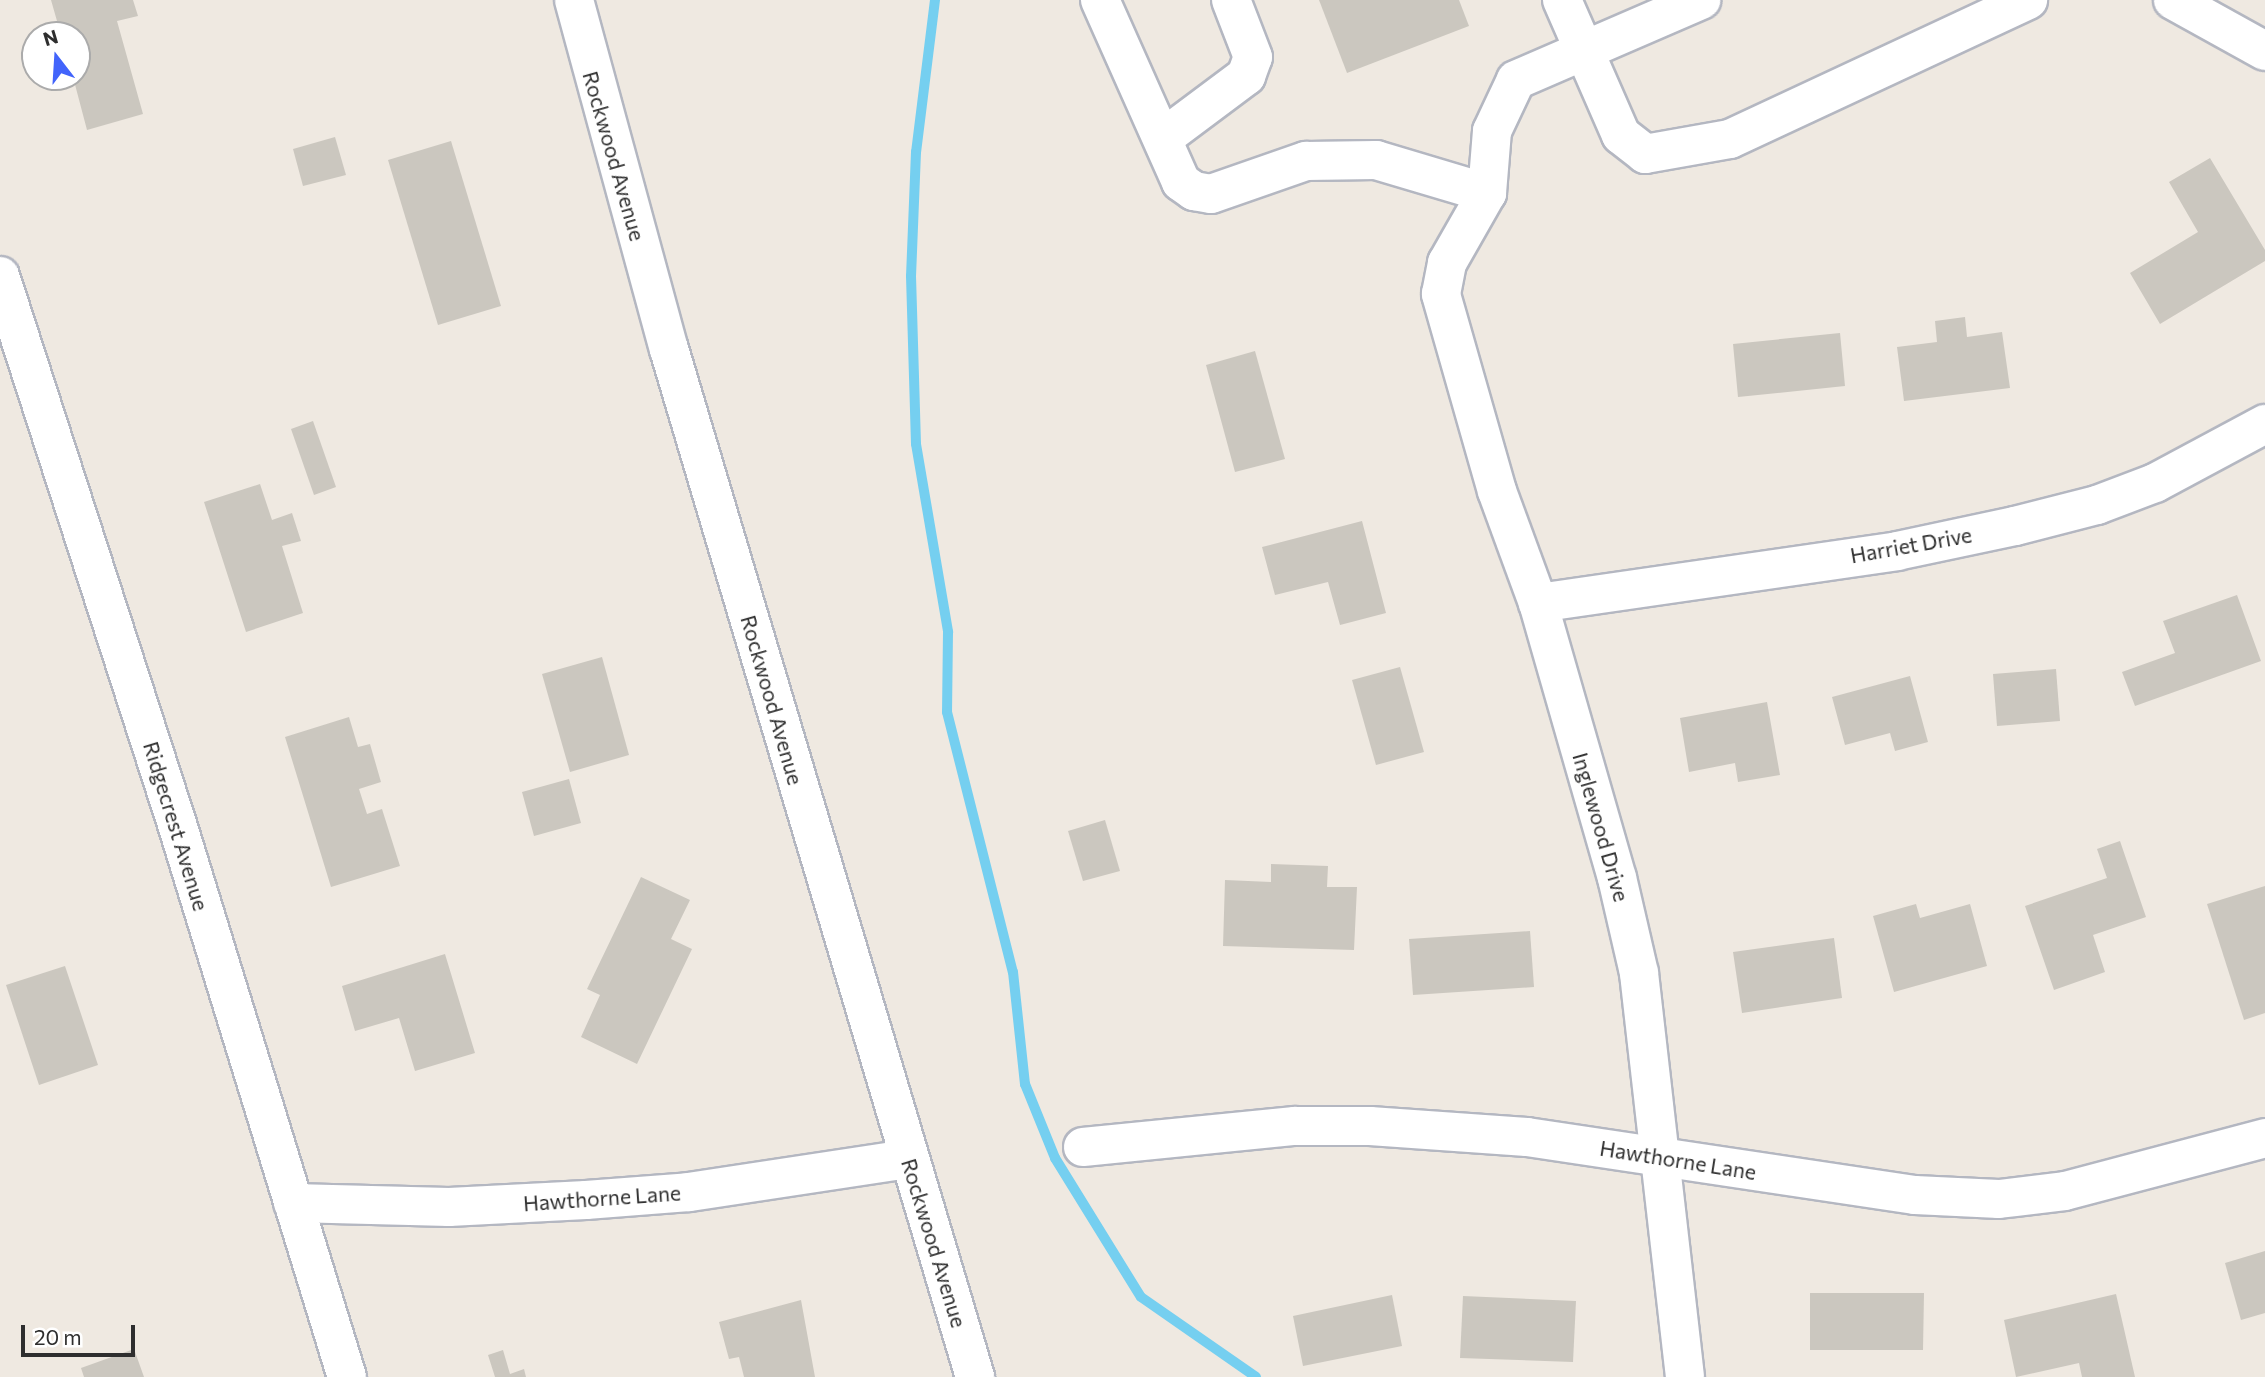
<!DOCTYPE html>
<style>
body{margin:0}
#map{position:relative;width:2265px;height:1377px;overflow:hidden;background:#efe9e1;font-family:Commissioner,sans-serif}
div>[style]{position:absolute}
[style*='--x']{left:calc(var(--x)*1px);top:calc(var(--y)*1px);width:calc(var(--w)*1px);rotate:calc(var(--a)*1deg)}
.stream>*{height:10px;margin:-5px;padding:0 5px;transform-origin:5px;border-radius:5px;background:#75cff0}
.building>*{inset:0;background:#cbc7bf}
.roads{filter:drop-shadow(2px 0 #b4b7c1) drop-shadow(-2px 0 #b4b7c1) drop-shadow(0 2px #b4b7c1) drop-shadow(0 -2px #b4b7c1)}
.minor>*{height:38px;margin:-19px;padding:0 19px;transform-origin:19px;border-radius:19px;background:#fff}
span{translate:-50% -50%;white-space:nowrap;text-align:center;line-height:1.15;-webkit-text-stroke:5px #fff;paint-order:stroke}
.street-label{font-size:21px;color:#2e2e2e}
.north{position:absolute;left:21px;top:21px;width:70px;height:70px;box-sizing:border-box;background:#fff;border:2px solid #ababab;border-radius:50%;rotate:343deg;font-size:19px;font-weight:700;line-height:28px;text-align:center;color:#2e2e2e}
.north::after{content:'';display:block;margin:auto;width:24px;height:32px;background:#4264fb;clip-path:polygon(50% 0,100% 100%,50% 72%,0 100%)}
.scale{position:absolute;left:21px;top:1325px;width:114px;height:32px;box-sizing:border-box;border:4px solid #2e2e2e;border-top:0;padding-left:9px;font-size:21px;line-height:24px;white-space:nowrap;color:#2e2e2e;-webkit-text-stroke:5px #fff;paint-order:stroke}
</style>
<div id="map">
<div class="stream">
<div style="--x:935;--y:0;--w:153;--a:97.1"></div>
<div style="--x:916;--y:152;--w:124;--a:92.3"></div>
<div style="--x:911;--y:276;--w:168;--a:88.3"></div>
<div style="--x:916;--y:444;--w:191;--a:80.3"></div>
<div style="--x:948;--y:632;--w:80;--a:90.7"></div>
<div style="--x:947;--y:712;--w:268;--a:75.8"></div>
<div style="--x:1013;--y:972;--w:113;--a:83.9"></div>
<div style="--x:1025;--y:1084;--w:80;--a:67.9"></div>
<div style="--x:1055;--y:1158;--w:163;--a:58.3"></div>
<div style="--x:1141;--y:1297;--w:140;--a:34.8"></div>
</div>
<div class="building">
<div style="clip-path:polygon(51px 0,133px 0,138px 16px,117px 21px,143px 114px,87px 130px,73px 77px,77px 77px,77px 35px,61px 35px)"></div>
<div style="clip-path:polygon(1319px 0,1459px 0,1469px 26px,1347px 73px)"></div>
<div style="clip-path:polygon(335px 137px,346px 175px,303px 186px,293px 149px)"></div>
<div style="clip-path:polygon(451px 141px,501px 306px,438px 325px,388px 160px)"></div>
<div style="clip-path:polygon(2210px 158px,2265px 250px,2265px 261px,2160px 324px,2130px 273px,2198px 232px,2169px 182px)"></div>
<div style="clip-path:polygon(1965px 317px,1967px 337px,2002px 332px,2010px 388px,1904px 401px,1897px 347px,1937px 342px,1935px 321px)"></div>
<div style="clip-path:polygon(1840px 333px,1845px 386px,1738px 397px,1733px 344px)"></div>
<div style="clip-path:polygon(1255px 351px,1285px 459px,1235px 472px,1206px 365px)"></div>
<div style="clip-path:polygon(313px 421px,336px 487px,314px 495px,291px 429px)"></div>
<div style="clip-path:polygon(260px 484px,272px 520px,292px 513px,301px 541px,282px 546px,303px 613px,246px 632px,204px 502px)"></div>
<div style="clip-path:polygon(1362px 521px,1386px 613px,1340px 625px,1328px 582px,1275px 595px,1262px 547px)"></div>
<div style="clip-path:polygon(2237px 595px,2261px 661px,2135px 706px,2122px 672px,2175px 653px,2163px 621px)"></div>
<div style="clip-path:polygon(602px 657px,629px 755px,570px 772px,542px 674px)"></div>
<div style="clip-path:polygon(1400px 667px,1424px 752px,1376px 765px,1352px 680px)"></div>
<div style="clip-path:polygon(2056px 669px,2060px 721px,1997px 726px,1993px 674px)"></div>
<div style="clip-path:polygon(1910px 676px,1928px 742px,1895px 751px,1890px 733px,1845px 745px,1832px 697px)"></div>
<div style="clip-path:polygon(1767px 702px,1780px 775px,1738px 782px,1735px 763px,1689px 772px,1680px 718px)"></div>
<div style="clip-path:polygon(349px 717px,358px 747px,370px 744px,381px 782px,359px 789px,367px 814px,382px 809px,400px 866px,331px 887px,285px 737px)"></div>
<div style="clip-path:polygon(569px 779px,581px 823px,534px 836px,522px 792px)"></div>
<div style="clip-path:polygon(1105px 820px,1120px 871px,1083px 881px,1068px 831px)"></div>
<div style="clip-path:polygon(2120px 841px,2146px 917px,2093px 935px,2105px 972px,2054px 990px,2025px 906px,2107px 878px,2097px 849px)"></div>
<div style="clip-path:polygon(1271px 864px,1328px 866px,1327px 887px,1357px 887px,1354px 950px,1223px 946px,1225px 880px,1271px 882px)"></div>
<div style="clip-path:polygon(641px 877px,690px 900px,671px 939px,692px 949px,637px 1064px,581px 1037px,600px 995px,587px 989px)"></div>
<div style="clip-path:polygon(2265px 886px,2265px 1013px,2244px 1020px,2207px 904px)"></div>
<div style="clip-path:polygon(1916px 904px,1920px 918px,1970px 904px,1987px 966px,1894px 992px,1873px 916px)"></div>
<div style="clip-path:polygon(1530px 931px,1534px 987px,1413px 995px,1409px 939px)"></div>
<div style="clip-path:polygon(1834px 938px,1842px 998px,1742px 1013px,1733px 952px)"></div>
<div style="clip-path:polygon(445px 954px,475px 1053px,415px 1071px,399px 1018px,355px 1031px,342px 986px)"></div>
<div style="clip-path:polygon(65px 966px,98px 1065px,39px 1085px,6px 985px)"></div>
<div style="clip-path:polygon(2265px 1251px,2265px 1313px,2241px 1320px,2225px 1263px)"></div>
<div style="clip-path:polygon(1810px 1293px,1924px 1293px,1923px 1350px,1810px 1350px)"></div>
<div style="clip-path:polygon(2116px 1294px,2135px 1377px,2082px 1377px,2079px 1363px,2016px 1377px,2004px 1320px)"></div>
<div style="clip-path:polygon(1392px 1295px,1402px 1346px,1303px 1366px,1293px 1316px)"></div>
<div style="clip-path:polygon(1463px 1296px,1576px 1301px,1573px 1362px,1460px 1358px)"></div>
<div style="clip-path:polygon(801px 1300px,815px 1377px,744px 1377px,739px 1357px,729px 1359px,719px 1322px)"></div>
<div style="clip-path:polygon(134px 1349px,144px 1377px,84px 1377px,81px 1368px)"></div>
<div style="clip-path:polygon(503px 1350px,510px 1374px,524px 1369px,526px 1377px,495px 1377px,488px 1355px)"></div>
</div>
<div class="roads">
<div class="minor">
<div style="--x:574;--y:0;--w:362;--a:74.8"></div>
<div style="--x:669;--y:349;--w:1073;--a:73.42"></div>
<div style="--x:1100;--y:0;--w:199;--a:66"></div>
<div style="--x:1181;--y:182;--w:16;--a:35"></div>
<div style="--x:1194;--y:191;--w:17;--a:10"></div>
<div style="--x:1211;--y:194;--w:101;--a:-19.2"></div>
<div style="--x:1306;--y:161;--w:70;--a:-0.8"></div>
<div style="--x:1376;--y:160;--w:116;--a:16.6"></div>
<div style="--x:1562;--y:0;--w:147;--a:66.4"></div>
<div style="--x:1621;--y:135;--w:31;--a:38"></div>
<div style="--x:1645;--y:154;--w:86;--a:-10"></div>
<div style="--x:1730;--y:139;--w:329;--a:-25"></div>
<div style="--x:2173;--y:0;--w:105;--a:29"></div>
<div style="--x:1163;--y:138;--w:104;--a:-36.8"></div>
<div style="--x:1246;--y:76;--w:20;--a:-70"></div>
<div style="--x:1253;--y:57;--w:61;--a:-111.1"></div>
<div style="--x:0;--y:276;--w:579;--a:72.1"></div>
<div style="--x:178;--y:827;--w:575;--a:72.92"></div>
<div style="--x:1538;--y:603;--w:363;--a:-8.2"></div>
<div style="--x:1897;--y:551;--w:121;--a:-12"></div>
<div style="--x:2015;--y:526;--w:85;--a:-14.4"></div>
<div style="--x:2097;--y:505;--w:62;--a:-20.8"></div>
<div style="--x:2155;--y:483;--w:125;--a:-28.2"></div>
<div style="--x:1083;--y:1147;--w:213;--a:-5.7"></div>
<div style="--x:1295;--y:1126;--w:75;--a:0"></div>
<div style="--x:1370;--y:1126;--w:157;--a:4"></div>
<div style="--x:1527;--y:1137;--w:392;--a:8.5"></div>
<div style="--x:1915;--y:1195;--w:84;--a:2.7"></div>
<div style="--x:1999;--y:1199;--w:66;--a:-6.9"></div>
<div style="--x:2065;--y:1191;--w:207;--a:-14.8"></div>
<div style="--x:293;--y:1203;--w:156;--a:1.5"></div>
<div style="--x:449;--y:1207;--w:137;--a:-2.9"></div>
<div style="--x:586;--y:1200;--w:103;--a:-4.4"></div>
<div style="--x:689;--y:1192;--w:221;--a:-8.6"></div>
<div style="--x:1685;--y:1377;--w:407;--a:-96.5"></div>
<div style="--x:1639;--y:973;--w:98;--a:-103"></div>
<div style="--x:1617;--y:878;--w:286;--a:-106"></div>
<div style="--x:1538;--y:603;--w:119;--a:-110.1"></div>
<div style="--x:1497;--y:491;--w:205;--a:-105.9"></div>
<div style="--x:1441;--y:294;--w:32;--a:-79"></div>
<div style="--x:1447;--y:263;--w:81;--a:-60.3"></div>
<div style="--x:1487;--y:193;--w:62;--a:-85.4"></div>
<div style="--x:1492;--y:131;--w:56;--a:-64.8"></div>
<div style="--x:1516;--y:80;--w:202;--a:-23.4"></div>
</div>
</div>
<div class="street-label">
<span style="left:614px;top:156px;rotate:74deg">Rockwood Avenue</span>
<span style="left:1911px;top:545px;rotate:-10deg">Harriet Drive</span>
<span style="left:772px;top:700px;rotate:74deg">Rockwood Avenue</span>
<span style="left:176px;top:826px;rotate:73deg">Ridgecrest Avenue</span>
<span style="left:1601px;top:827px;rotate:74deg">Inglewood Drive</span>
<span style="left:1678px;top:1160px;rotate:9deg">Hawthorne Lane</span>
<span style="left:602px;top:1198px;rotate:-4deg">Hawthorne Lane</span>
<span style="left:934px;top:1243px;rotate:73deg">Rockwood Avenue</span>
</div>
<div class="north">N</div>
<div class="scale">20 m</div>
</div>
